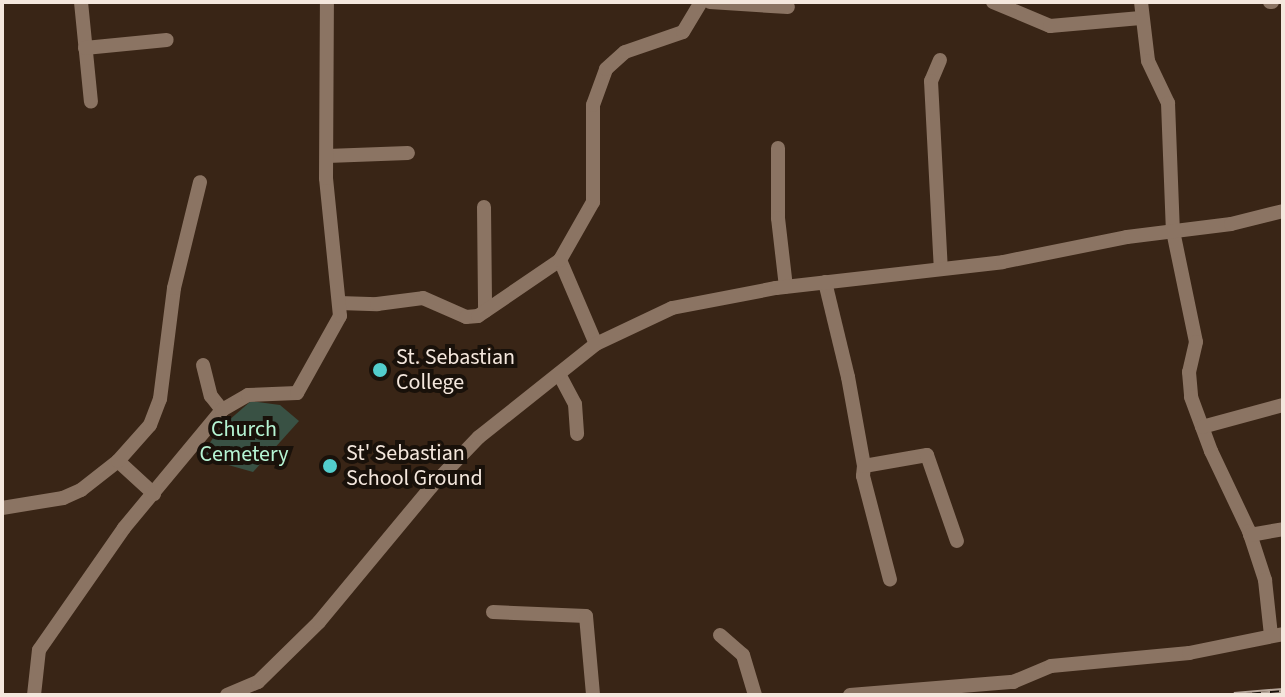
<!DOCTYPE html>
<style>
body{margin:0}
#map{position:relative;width:1285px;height:697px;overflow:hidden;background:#392516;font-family:"Source Sans 3",sans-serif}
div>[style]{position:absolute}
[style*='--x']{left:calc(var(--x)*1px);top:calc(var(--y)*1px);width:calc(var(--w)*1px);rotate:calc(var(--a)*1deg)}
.green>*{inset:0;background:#395144}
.minor>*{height:14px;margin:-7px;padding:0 7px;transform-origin:7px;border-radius:7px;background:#8b7463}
.rail>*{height:6px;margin-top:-3px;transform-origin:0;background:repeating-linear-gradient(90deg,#19110a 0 9px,#b6a79b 0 18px);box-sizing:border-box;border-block:2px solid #b6a79b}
.dots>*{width:22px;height:22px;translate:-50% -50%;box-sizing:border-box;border:4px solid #19110a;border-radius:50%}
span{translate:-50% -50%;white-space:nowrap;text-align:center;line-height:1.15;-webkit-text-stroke:8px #19110a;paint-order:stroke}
.poi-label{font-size:22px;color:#f4e7dd}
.left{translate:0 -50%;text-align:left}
.park-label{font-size:22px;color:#b5f4d3}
.frame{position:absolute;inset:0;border:4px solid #f4e7dd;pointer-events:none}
</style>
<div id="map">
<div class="green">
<div style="clip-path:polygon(251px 401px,280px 405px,299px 421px,253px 472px,200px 457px,220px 428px)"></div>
</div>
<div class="minor">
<div style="--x:81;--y:2;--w:100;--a:84.3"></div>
<div style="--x:710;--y:2;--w:78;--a:3.7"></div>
<div style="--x:993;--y:2;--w:62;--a:22.8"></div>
<div style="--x:1050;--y:26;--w:91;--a:-5"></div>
<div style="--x:1141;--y:2;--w:59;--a:83.2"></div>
<div style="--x:1148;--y:61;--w:47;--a:64.5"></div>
<div style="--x:1168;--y:103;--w:128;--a:87.8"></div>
<div style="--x:1173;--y:231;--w:113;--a:78.3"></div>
<div style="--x:1196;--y:342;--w:31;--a:103"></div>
<div style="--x:1189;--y:372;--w:25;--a:85"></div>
<div style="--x:1191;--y:397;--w:58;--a:69.7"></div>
<div style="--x:1211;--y:451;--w:89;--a:64.6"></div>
<div style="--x:1249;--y:531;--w:52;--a:71.9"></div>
<div style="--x:1265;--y:580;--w:55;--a:83.8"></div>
<div style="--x:1270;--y:2;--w:2;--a:0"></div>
<div style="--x:85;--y:48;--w:82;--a:-5.6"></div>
<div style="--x:940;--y:60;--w:23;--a:113"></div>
<div style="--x:931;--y:81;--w:188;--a:87"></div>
<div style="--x:778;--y:148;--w:70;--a:90"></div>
<div style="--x:778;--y:218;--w:69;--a:83.4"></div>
<div style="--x:327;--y:156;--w:81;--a:-2.1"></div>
<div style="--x:484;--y:207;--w:104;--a:89.4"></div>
<div style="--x:560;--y:260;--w:91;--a:66.8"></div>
<div style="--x:825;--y:282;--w:98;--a:76.4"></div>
<div style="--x:848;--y:377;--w:90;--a:79.8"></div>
<div style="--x:864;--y:466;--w:10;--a:96"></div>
<div style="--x:863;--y:476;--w:107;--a:75.4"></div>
<div style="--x:339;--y:303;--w:38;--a:2"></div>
<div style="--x:377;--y:304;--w:46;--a:-7.4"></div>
<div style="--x:423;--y:298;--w:47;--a:23.8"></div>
<div style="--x:466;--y:317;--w:12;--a:-5"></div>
<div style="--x:478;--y:316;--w:99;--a:-34.3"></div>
<div style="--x:560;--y:260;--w:67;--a:-60.4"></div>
<div style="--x:593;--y:202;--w:97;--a:-90"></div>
<div style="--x:593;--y:105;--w:38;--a:-70"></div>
<div style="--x:606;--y:69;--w:25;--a:-42"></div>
<div style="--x:625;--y:52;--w:61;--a:-19"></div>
<div style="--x:683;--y:32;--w:35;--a:-59"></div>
<div style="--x:203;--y:365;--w:32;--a:76"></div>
<div style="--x:211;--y:396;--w:18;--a:52"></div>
<div style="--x:559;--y:374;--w:34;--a:62"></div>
<div style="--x:575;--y:404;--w:30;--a:86"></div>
<div style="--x:1202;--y:427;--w:84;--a:-15.2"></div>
<div style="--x:118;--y:461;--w:49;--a:42.5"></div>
<div style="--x:864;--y:466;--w:64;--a:-9.9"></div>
<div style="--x:927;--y:455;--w:91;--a:70.8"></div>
<div style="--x:2;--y:508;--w:62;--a:-9.3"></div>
<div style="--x:63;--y:498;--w:20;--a:-24"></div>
<div style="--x:81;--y:490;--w:47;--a:-38.1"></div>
<div style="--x:118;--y:461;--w:48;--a:-48.4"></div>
<div style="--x:150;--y:425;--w:28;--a:-69"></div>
<div style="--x:160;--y:399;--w:112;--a:-82.8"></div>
<div style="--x:174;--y:288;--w:109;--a:-76.2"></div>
<div style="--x:1250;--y:535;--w:34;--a:-10"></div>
<div style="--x:493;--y:612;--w:93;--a:2.5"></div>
<div style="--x:586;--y:616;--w:79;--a:84.9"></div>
<div style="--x:720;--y:635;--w:30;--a:41"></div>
<div style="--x:743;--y:655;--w:42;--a:73.3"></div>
<div style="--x:34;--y:695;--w:45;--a:-83.7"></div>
<div style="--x:39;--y:650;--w:149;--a:-55.1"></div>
<div style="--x:124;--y:528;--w:153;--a:-50.3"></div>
<div style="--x:222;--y:410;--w:30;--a:-30"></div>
<div style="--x:248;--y:395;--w:49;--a:-2.3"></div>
<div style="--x:297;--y:393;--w:88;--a:-60.8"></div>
<div style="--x:340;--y:316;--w:139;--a:-95.8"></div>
<div style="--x:326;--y:178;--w:176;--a:-89.7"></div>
<div style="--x:227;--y:695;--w:34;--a:-23"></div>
<div style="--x:258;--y:682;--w:86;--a:-44.5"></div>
<div style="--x:319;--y:622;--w:175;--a:-50.3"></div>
<div style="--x:431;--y:487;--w:69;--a:-46.2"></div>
<div style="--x:479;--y:437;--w:149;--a:-38.5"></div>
<div style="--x:596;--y:344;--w:84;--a:-25.3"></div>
<div style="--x:672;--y:308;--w:106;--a:-10.9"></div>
<div style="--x:776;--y:288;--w:228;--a:-6.5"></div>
<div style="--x:1003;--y:262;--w:126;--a:-11.4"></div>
<div style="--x:1127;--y:237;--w:105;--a:-7.1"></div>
<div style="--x:1231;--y:224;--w:54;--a:-14"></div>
<div style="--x:850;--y:695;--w:164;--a:-4.6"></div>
<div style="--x:1013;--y:682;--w:41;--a:-22.8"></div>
<div style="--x:1051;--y:666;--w:139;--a:-5.4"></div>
<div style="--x:1189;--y:653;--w:96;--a:-11.4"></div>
</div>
<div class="rail">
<div style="--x:1234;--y:695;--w:49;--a:-4.7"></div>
</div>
<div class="dots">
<div style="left:380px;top:370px;background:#52cdcc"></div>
<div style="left:330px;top:466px;background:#52cdcc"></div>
</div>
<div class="poi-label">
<span class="left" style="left:396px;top:370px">St. Sebastian<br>College</span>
<span class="left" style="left:346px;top:466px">St' Sebastian<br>School Ground</span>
</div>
<div class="park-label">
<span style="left:244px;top:442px">Church<br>Cemetery</span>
</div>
<div class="frame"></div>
</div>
